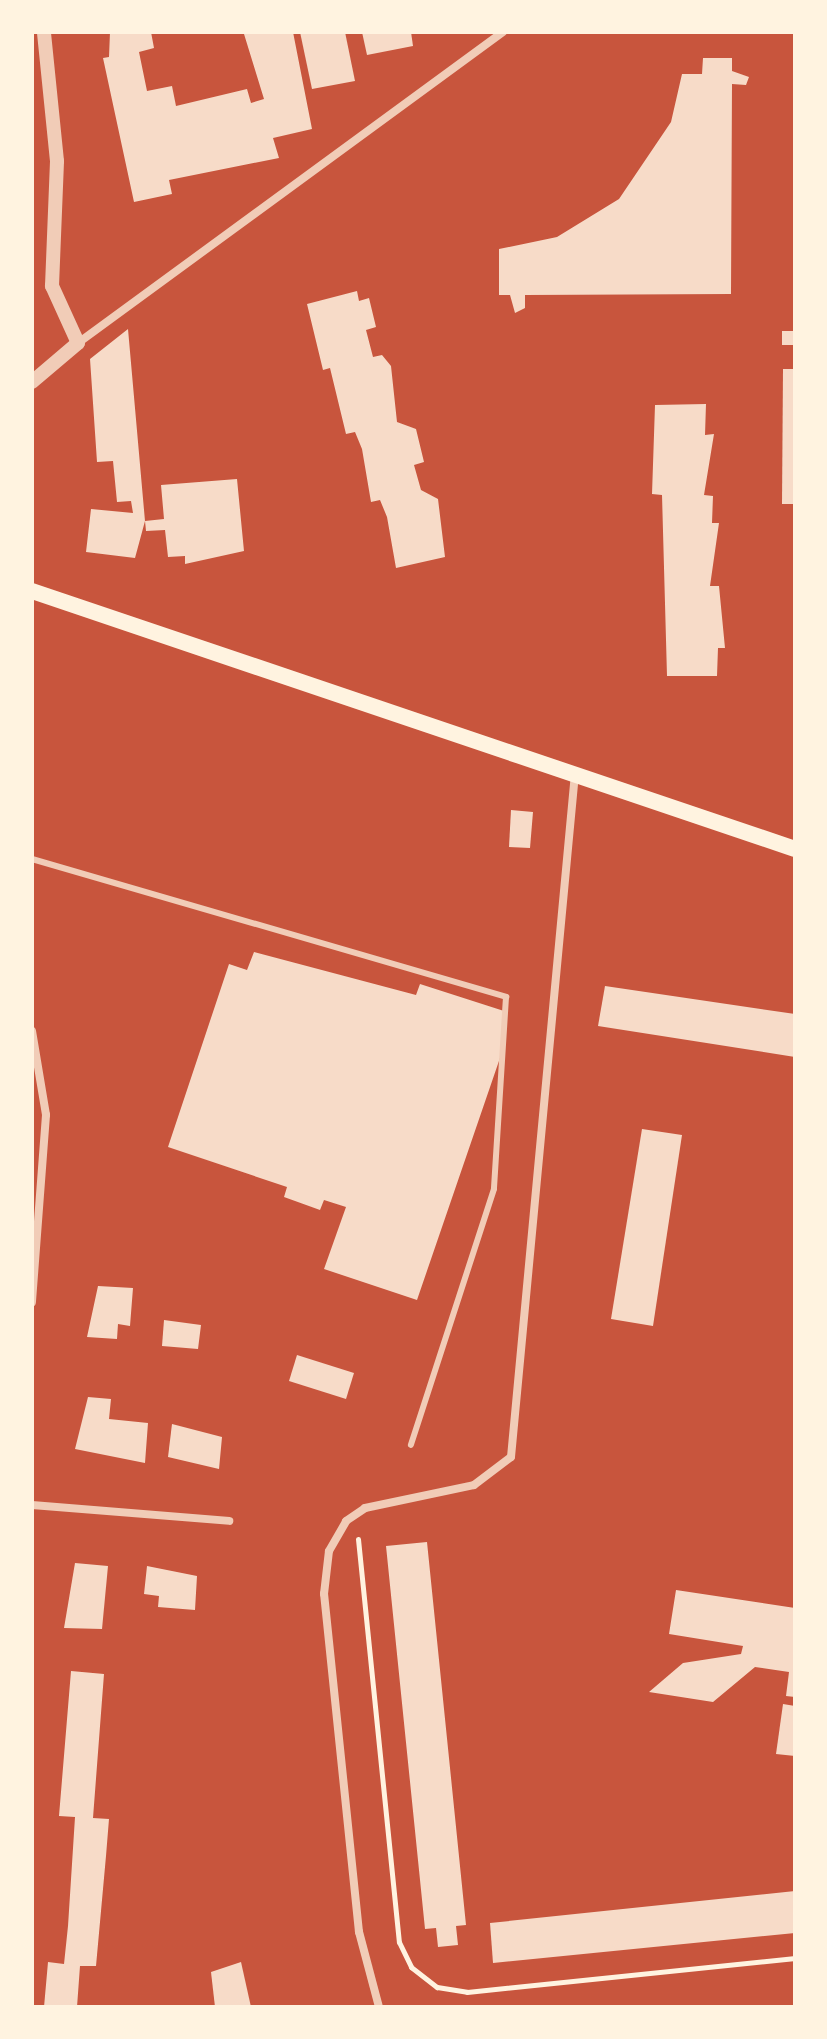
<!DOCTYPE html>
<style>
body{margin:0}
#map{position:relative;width:827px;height:2039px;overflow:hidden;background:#c8553d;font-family:Manrope,sans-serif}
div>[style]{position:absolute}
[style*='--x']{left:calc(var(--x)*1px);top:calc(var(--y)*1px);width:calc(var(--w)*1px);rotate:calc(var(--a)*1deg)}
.building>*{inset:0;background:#f7dbc8}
.path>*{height:5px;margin:-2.5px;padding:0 2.5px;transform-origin:2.5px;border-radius:2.5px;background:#fff3e0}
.service>*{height:6px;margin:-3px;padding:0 3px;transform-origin:3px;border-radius:3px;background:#f1ccb7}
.minor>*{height:8px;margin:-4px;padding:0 4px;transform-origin:4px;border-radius:4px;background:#f1ccb7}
.tertiary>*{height:14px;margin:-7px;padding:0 7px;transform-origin:7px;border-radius:7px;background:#f1ccb7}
.secondary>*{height:16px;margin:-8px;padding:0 8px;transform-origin:8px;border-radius:8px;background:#fff3e0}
span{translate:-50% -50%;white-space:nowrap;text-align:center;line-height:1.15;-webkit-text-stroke:6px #fff3e0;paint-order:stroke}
.frame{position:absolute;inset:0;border:34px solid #fff3e0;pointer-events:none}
</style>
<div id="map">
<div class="building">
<div style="clip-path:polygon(110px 32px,151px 32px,154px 48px,139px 52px,147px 91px,172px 86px,176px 106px,247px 89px,251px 103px,264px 99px,244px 34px,293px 32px,312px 129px,273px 138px,279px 158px,169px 180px,172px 194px,134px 202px,103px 58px,109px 57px)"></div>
<div style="clip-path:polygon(300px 32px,345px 32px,355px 81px,312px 89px)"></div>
<div style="clip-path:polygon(362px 32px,411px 32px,413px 46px,367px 55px)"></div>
<div style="clip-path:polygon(703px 58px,732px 58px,732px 71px,749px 77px,746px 85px,732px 84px,731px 294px,525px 295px,525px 308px,515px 313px,510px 295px,499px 295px,499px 249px,557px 237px,619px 199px,671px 122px,682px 74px,702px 74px)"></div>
<div style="clip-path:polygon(357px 291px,359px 301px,369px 298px,376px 327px,366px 330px,373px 357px,382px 355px,391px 366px,397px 422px,416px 429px,424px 462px,414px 465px,421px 490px,438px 499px,445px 557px,396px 568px,387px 517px,380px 500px,371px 502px,362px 449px,355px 432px,346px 434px,330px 368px,323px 370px,307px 304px)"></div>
<div style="clip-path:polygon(128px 329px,145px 521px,135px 558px,86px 552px,91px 509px,133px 513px,131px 501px,117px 502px,113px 461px,97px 462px,90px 359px)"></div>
<div style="clip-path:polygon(782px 331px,795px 331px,795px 345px,782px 345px)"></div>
<div style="clip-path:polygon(783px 369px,795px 369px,795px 504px,782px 504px)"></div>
<div style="clip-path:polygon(706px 404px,705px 435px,714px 434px,704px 495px,713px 496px,712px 523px,719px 523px,710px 586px,719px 586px,725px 648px,718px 648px,717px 676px,667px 676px,662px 495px,652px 494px,655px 405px)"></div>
<div style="clip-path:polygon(237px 479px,244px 551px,185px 564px,185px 556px,168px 557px,165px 530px,146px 531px,145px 521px,164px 519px,161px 485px)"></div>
<div style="clip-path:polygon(511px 810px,533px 812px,530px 848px,509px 847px)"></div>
<div style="clip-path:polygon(254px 952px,416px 995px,420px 984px,504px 1011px,500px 1058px,417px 1300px,324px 1269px,346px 1207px,324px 1200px,320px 1210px,284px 1197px,287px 1187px,168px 1147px,229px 964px,247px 970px)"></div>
<div style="clip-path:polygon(605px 986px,795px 1014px,795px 1057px,598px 1026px)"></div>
<div style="clip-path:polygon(642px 1129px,682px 1135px,653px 1326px,611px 1319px)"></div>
<div style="clip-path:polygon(98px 1286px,133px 1288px,130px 1326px,118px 1324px,117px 1339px,87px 1337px)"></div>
<div style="clip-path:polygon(164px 1320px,201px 1325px,198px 1349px,162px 1346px)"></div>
<div style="clip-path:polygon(297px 1355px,354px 1373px,346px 1399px,289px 1381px)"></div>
<div style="clip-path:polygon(88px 1397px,111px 1399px,109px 1419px,148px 1423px,145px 1463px,75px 1449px)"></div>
<div style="clip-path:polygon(172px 1424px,222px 1437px,219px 1469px,168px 1457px)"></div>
<div style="clip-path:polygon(427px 1542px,466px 1925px,456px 1926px,458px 1945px,438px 1947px,436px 1928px,425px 1929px,386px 1546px)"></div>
<div style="clip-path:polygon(75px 1563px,108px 1566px,102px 1629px,64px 1628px)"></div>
<div style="clip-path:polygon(147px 1566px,197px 1576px,195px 1610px,158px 1607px,159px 1596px,144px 1594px)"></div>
<div style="clip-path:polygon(676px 1590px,795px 1608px,795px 1697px,786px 1696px,789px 1672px,755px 1667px,713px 1702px,649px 1692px,683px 1663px,741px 1654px,743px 1646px,669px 1634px)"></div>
<div style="clip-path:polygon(71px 1671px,104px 1674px,93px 1818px,109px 1819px,106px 1856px,96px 1966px,80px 1966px,77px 2007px,44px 2007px,48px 1962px,64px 1964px,68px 1926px,75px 1817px,59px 1816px)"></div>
<div style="clip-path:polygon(783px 1704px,795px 1706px,795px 1756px,776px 1754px)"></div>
<div style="clip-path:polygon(795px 1891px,795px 1933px,493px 1963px,490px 1923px)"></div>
<div style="clip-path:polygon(241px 1962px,251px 2007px,215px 2007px,211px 1972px)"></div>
</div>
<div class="path">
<div style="--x:358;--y:1539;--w:405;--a:84.2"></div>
<div style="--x:399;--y:1942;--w:28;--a:64"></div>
<div style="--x:411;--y:1967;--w:33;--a:38"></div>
<div style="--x:437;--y:1987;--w:30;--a:9"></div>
<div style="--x:467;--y:1992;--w:330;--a:-5.9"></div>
</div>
<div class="service">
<div style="--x:32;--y:859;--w:494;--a:16.2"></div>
<div style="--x:506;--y:997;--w:192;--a:93.6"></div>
<div style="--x:494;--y:1189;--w:269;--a:108"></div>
</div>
<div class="minor">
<div style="--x:78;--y:343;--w:527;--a:-36.2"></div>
<div style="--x:32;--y:1031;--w:85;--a:80.5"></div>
<div style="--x:46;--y:1115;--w:188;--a:94.3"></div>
<div style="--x:32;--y:1505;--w:198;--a:4.6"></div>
<div style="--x:379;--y:2007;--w:78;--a:-104.9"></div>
<div style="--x:359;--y:1932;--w:340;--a:-95.9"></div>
<div style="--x:324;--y:1594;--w:43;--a:-83.4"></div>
<div style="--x:329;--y:1551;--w:34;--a:-60"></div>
<div style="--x:346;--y:1521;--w:23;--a:-34"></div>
<div style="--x:365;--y:1508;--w:111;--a:-11.9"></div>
<div style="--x:474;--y:1485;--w:46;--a:-37.1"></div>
<div style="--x:511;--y:1457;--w:687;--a:-84.65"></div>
</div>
<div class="tertiary">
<div style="--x:32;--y:382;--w:60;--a:-40.3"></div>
<div style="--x:78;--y:343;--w:63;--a:-114.5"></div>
<div style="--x:52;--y:286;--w:125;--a:-87.7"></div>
<div style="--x:57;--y:161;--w:130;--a:-95.8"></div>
</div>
<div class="secondary">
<div style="--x:32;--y:591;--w:805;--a:18.68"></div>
</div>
<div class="frame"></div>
</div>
